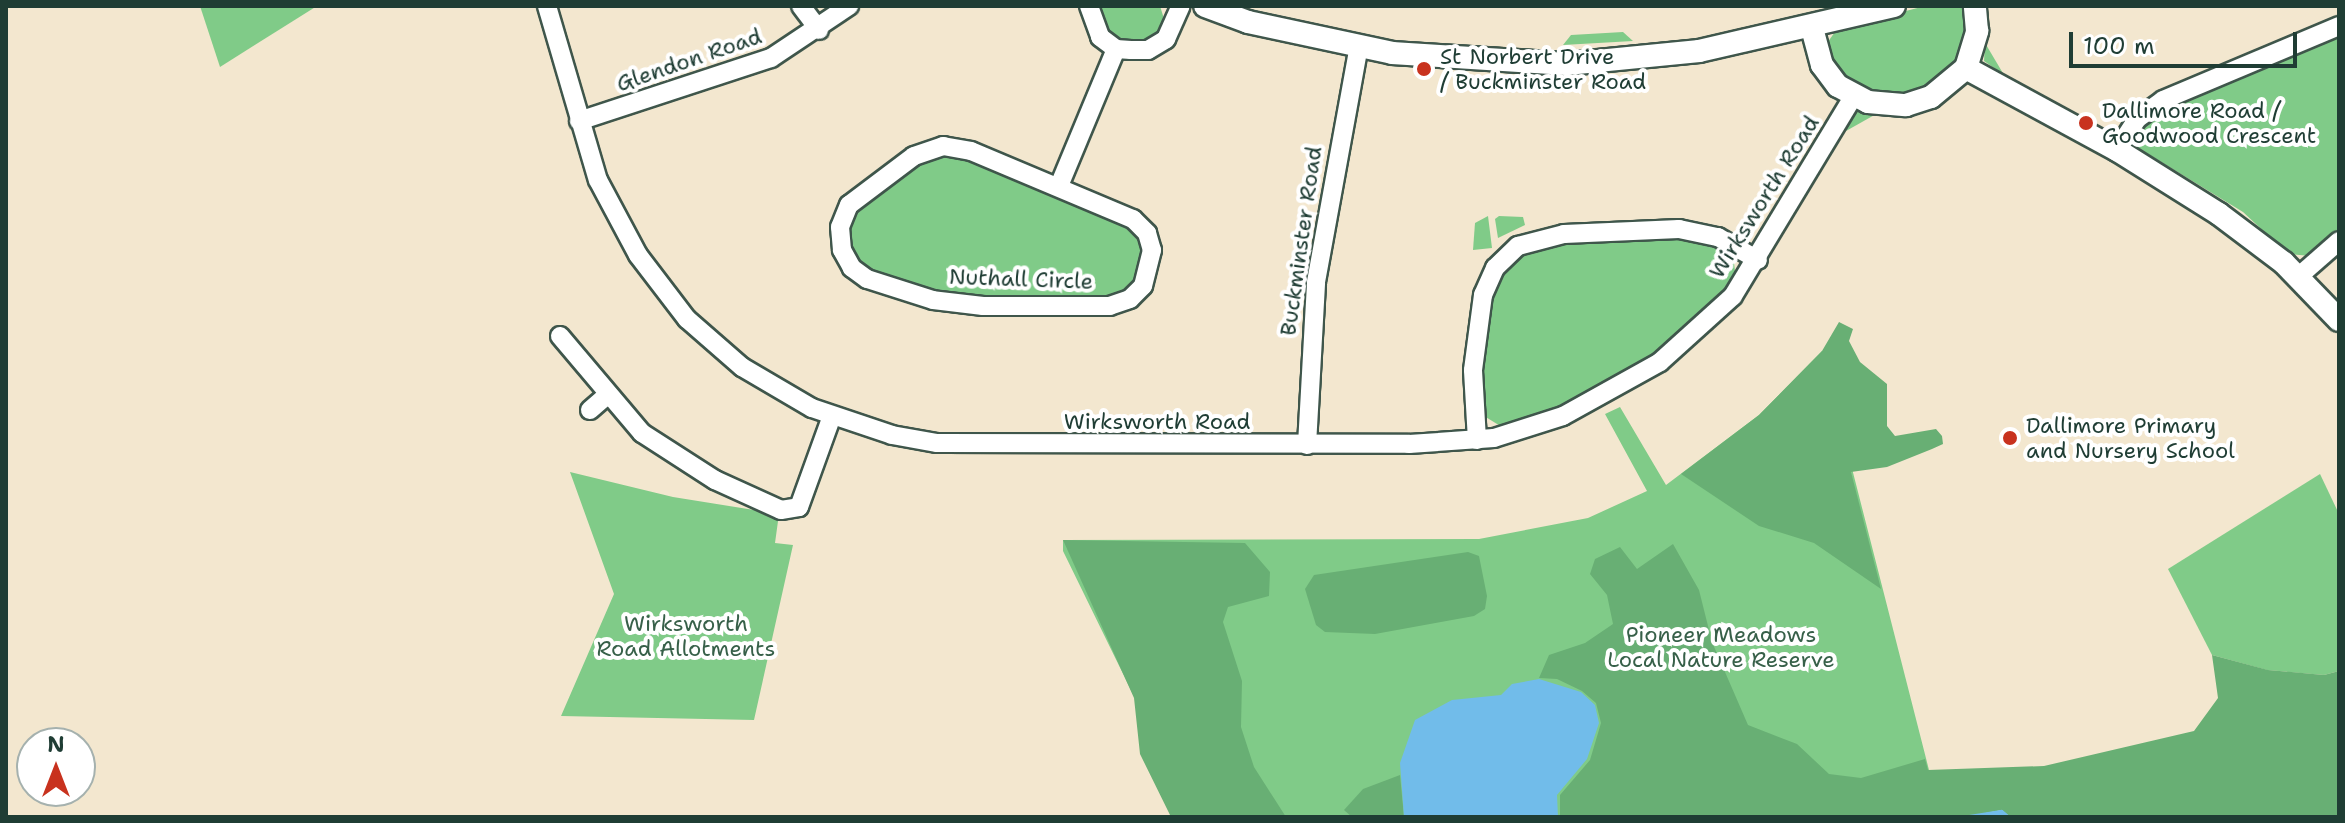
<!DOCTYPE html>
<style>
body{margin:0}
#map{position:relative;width:2345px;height:823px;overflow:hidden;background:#f3e7cf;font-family:"Shantell Sans",sans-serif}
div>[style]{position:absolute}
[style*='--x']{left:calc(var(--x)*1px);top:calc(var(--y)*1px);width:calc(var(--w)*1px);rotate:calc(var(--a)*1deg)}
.green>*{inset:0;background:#80cb88}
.forest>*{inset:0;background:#68af74}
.water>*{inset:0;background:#71bcea}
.stream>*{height:5px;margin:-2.5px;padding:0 2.5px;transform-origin:2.5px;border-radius:2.5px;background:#71bcea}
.roads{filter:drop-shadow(2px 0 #3f564b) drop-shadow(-2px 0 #3f564b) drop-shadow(0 2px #3f564b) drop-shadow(0 -2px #3f564b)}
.minor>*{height:18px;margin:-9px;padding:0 9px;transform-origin:9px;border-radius:9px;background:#fff}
.tertiary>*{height:22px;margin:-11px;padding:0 11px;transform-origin:11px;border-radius:11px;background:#fff}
.dots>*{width:22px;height:22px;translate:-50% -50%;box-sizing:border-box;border:4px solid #fff;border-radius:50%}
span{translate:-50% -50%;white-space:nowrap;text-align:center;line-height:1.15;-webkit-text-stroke:8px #fff;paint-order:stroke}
.poi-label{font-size:22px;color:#1f3d34}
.left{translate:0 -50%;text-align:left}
.street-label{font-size:22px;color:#1f3d34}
.park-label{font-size:22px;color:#376049}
.frame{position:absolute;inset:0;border:8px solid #1f3d34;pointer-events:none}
.north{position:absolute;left:16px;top:727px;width:80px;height:80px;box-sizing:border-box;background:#fff;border:2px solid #a5b1ae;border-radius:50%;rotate:0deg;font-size:22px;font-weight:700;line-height:32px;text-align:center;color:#1f3d34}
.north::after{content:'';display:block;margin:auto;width:28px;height:36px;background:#c8321e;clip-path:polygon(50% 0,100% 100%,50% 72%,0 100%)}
.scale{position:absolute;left:2069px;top:32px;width:228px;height:36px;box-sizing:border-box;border:4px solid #1f3d34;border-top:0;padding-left:10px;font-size:24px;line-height:28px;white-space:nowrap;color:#1f3d34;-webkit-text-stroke:6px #fff;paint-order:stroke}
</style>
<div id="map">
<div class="green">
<div style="clip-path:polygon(200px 6px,317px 6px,220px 67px)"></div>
<div style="clip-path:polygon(1097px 6px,1160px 6px,1165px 22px,1151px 39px,1134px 44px,1110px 36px,1099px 24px)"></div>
<div style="clip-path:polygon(1925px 6px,1962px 6px,1970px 21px,1962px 61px,1941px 84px,1888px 100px,1841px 81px,1825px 46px,1837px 29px)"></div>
<div style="clip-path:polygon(1623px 32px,1633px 41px,1563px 45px,1571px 35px)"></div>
<div style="clip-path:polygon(2339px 32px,2339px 234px,2311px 256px,2288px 254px,2243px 212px,2135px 146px,2134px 135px,2151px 113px)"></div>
<div style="clip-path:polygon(1985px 43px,2004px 75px,1984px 61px)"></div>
<div style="clip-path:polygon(1857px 112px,1878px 113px,1846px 131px,1849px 120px)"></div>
<div style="clip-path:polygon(930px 153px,958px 153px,1136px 229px,1145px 253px,1134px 287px,1110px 298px,963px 298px,880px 280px,850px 256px,847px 224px,855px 208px)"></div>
<div style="clip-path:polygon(1488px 216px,1492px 248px,1473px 250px,1475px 223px)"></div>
<div style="clip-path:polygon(1499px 216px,1523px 217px,1525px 225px,1498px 238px,1495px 219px)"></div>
<div style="clip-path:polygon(1698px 236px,1733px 255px,1736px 279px,1637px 371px,1576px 403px,1502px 427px,1484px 416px,1478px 382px,1492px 289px,1499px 271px,1531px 245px)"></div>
<div style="clip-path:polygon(1822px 351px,1941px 817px,1193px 817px,1063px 551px,1063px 540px,1479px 539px,1588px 518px,1647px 491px,1605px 414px,1620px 407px,1666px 485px,1759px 415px)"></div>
<div style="clip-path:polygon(570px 472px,673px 497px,779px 514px,775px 543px,793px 545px,754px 720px,561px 716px,614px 594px)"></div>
<div style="clip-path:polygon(2320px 474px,2339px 514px,2339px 671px,2324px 675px,2267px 670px,2212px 655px,2168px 569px)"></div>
</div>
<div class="forest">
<div style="clip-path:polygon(1839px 322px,1853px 329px,1849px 341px,1860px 362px,1887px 384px,1887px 426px,1895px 436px,1936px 429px,1942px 436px,1943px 444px,1932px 449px,1887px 467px,1851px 472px,1881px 589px,1814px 543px,1759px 526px,1681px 474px,1759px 415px,1822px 351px)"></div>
<div style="clip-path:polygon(1063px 540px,1245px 543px,1270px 572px,1269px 596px,1228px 607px,1223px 622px,1242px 681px,1241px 727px,1254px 767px,1286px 817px,1171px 817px,1140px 754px,1134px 698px)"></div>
<div style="clip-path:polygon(1673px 544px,1699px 590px,1712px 642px,1748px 725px,1797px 744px,1829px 774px,1861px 778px,1925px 759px,1928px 770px,2044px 766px,2194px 731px,2218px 698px,2212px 655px,2268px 670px,2324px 675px,2339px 671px,2339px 817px,2010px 817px,2002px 810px,1964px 817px,1560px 817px,1560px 795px,1590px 760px,1601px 723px,1596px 703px,1582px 691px,1557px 679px,1539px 678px,1549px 655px,1585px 643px,1613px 624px,1607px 595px,1590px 574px,1595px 559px,1620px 547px,1637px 569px)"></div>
<div style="clip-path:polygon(1468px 552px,1479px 556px,1487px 596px,1485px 609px,1474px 616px,1375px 634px,1325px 632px,1316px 625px,1305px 589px,1314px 575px)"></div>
<div style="clip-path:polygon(1400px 775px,1404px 817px,1352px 817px,1344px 810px,1363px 789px)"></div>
</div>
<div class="water">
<div style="clip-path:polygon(1539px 679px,1581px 692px,1595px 705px,1599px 723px,1587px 759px,1557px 795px,1558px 817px,1404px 817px,1400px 763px,1415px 720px,1452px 700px,1501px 695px,1512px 684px)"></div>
</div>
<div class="stream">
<div style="--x:1969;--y:817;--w:32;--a:-9"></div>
<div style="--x:2001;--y:812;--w:8;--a:40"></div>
</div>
<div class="roads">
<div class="minor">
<div style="--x:547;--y:6;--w:181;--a:73.7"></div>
<div style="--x:598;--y:180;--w:85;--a:61.9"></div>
<div style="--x:638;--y:255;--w:81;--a:52.6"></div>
<div style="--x:687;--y:319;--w:73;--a:41.1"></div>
<div style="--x:742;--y:367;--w:81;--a:30.4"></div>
<div style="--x:812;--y:408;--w:84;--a:18.6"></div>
<div style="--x:892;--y:435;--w:46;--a:10.1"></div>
<div style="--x:937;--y:443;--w:472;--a:0.1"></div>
<div style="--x:1409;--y:444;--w:85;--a:-4"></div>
<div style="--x:1494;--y:438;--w:72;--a:-17.7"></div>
<div style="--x:1563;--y:416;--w:111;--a:-29.1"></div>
<div style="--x:1660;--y:362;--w:98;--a:-42.1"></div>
<div style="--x:1733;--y:296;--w:232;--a:-58.9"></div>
<div style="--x:801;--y:6;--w:30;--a:53"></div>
<div style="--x:1089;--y:6;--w:33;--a:70"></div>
<div style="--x:1100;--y:37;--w:20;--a:37"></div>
<div style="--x:1116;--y:49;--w:15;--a:4"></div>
<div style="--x:1131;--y:50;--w:17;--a:0"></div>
<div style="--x:1148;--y:50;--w:21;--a:-31"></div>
<div style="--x:1166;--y:39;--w:36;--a:-66"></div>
<div style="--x:579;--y:121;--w:202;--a:-18.2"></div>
<div style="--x:771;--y:58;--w:94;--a:-33.7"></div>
<div style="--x:943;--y:146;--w:28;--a:10"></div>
<div style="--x:971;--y:151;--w:176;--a:22.8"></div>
<div style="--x:1133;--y:219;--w:20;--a:45"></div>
<div style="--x:1147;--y:233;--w:18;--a:74"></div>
<div style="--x:1152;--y:250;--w:37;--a:104"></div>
<div style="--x:1143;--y:286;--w:18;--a:135"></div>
<div style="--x:1130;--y:299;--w:21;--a:161"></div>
<div style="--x:1110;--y:306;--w:127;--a:180"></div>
<div style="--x:983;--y:306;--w:50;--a:-173.2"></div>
<div style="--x:933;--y:300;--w:69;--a:-162.3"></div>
<div style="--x:867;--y:279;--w:19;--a:-144"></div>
<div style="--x:852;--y:268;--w:21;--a:-119"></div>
<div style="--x:842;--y:250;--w:23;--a:-95"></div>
<div style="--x:840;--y:227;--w:24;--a:-68"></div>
<div style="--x:849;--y:205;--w:81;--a:-37"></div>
<div style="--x:914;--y:156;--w:31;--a:-19"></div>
<div style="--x:2117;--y:150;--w:37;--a:-57"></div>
<div style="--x:2137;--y:119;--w:32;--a:-36"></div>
<div style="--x:2163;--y:100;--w:191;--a:-22.8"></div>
<div style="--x:1059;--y:186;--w:148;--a:-67.4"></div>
<div style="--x:2299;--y:276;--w:53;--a:-41.2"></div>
<div style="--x:560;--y:336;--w:127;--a:49.8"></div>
<div style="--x:642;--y:433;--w:87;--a:32.8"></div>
<div style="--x:715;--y:480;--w:72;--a:24.4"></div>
<div style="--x:781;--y:510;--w:18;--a:-9"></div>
<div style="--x:799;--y:507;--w:97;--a:-70.1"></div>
<div style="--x:590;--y:410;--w:21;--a:-41"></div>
<div style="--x:1477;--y:440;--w:70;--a:-93.3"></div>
<div style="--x:1473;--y:370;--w:76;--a:-82.4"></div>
<div style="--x:1483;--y:295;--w:30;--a:-66"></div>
<div style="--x:1495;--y:268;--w:32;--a:-44"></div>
<div style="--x:1518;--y:246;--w:48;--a:-14.6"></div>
<div style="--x:1564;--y:234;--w:115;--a:-2.5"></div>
<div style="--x:1679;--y:229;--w:40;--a:12"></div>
<div style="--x:1718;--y:237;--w:46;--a:29.9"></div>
<div style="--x:1307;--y:445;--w:163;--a:-86.8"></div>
<div style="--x:1316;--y:282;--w:240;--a:-79.7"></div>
</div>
<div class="tertiary">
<div style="--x:1205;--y:6;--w:46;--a:20.4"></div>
<div style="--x:1248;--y:22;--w:147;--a:12.1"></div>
<div style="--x:1392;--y:53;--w:175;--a:3.6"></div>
<div style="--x:1567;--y:64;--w:133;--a:-5.6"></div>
<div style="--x:1699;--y:51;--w:200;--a:-13"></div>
<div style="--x:1812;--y:28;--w:38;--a:75"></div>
<div style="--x:1822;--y:65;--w:26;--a:53"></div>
<div style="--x:1838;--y:86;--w:34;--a:28"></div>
<div style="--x:1868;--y:102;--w:38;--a:5"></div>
<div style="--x:1906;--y:105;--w:26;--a:-18"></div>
<div style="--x:1931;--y:97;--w:45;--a:-39.6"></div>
<div style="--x:1966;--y:68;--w:39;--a:-73"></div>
<div style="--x:1977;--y:31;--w:25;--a:-95"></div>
<div style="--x:1966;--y:68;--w:172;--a:28.5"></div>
<div style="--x:2117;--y:150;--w:120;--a:32.1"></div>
<div style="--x:2219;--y:214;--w:81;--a:37"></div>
<div style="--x:2284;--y:263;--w:79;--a:46"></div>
</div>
</div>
<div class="dots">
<div style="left:1424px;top:69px;background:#c8321e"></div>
<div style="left:2086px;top:123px;background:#c8321e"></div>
<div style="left:2010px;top:438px;background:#c8321e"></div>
</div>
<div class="poi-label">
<span class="left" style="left:1440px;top:69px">St Norbert Drive<br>/ Buckminster Road</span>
<span class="left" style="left:2102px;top:123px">Dallimore Road /<br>Goodwood Crescent</span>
<span class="left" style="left:2026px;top:438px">Dallimore Primary<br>and Nursery School</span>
</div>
<div class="street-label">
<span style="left:689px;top:60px;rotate:-19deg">Glendon Road</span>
<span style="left:1764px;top:197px;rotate:-58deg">Wirksworth Road</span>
<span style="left:1301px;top:241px;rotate:-82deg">Buckminster Road</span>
<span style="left:1021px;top:279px;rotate:2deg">Nuthall Circle</span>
<span style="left:1157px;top:422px">Wirksworth Road</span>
</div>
<div class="park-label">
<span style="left:686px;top:636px">Wirksworth<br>Road Allotments</span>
<span style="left:1721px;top:647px">Pioneer Meadows<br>Local Nature Reserve</span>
</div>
<div class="frame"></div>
<div class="north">N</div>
<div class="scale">100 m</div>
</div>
